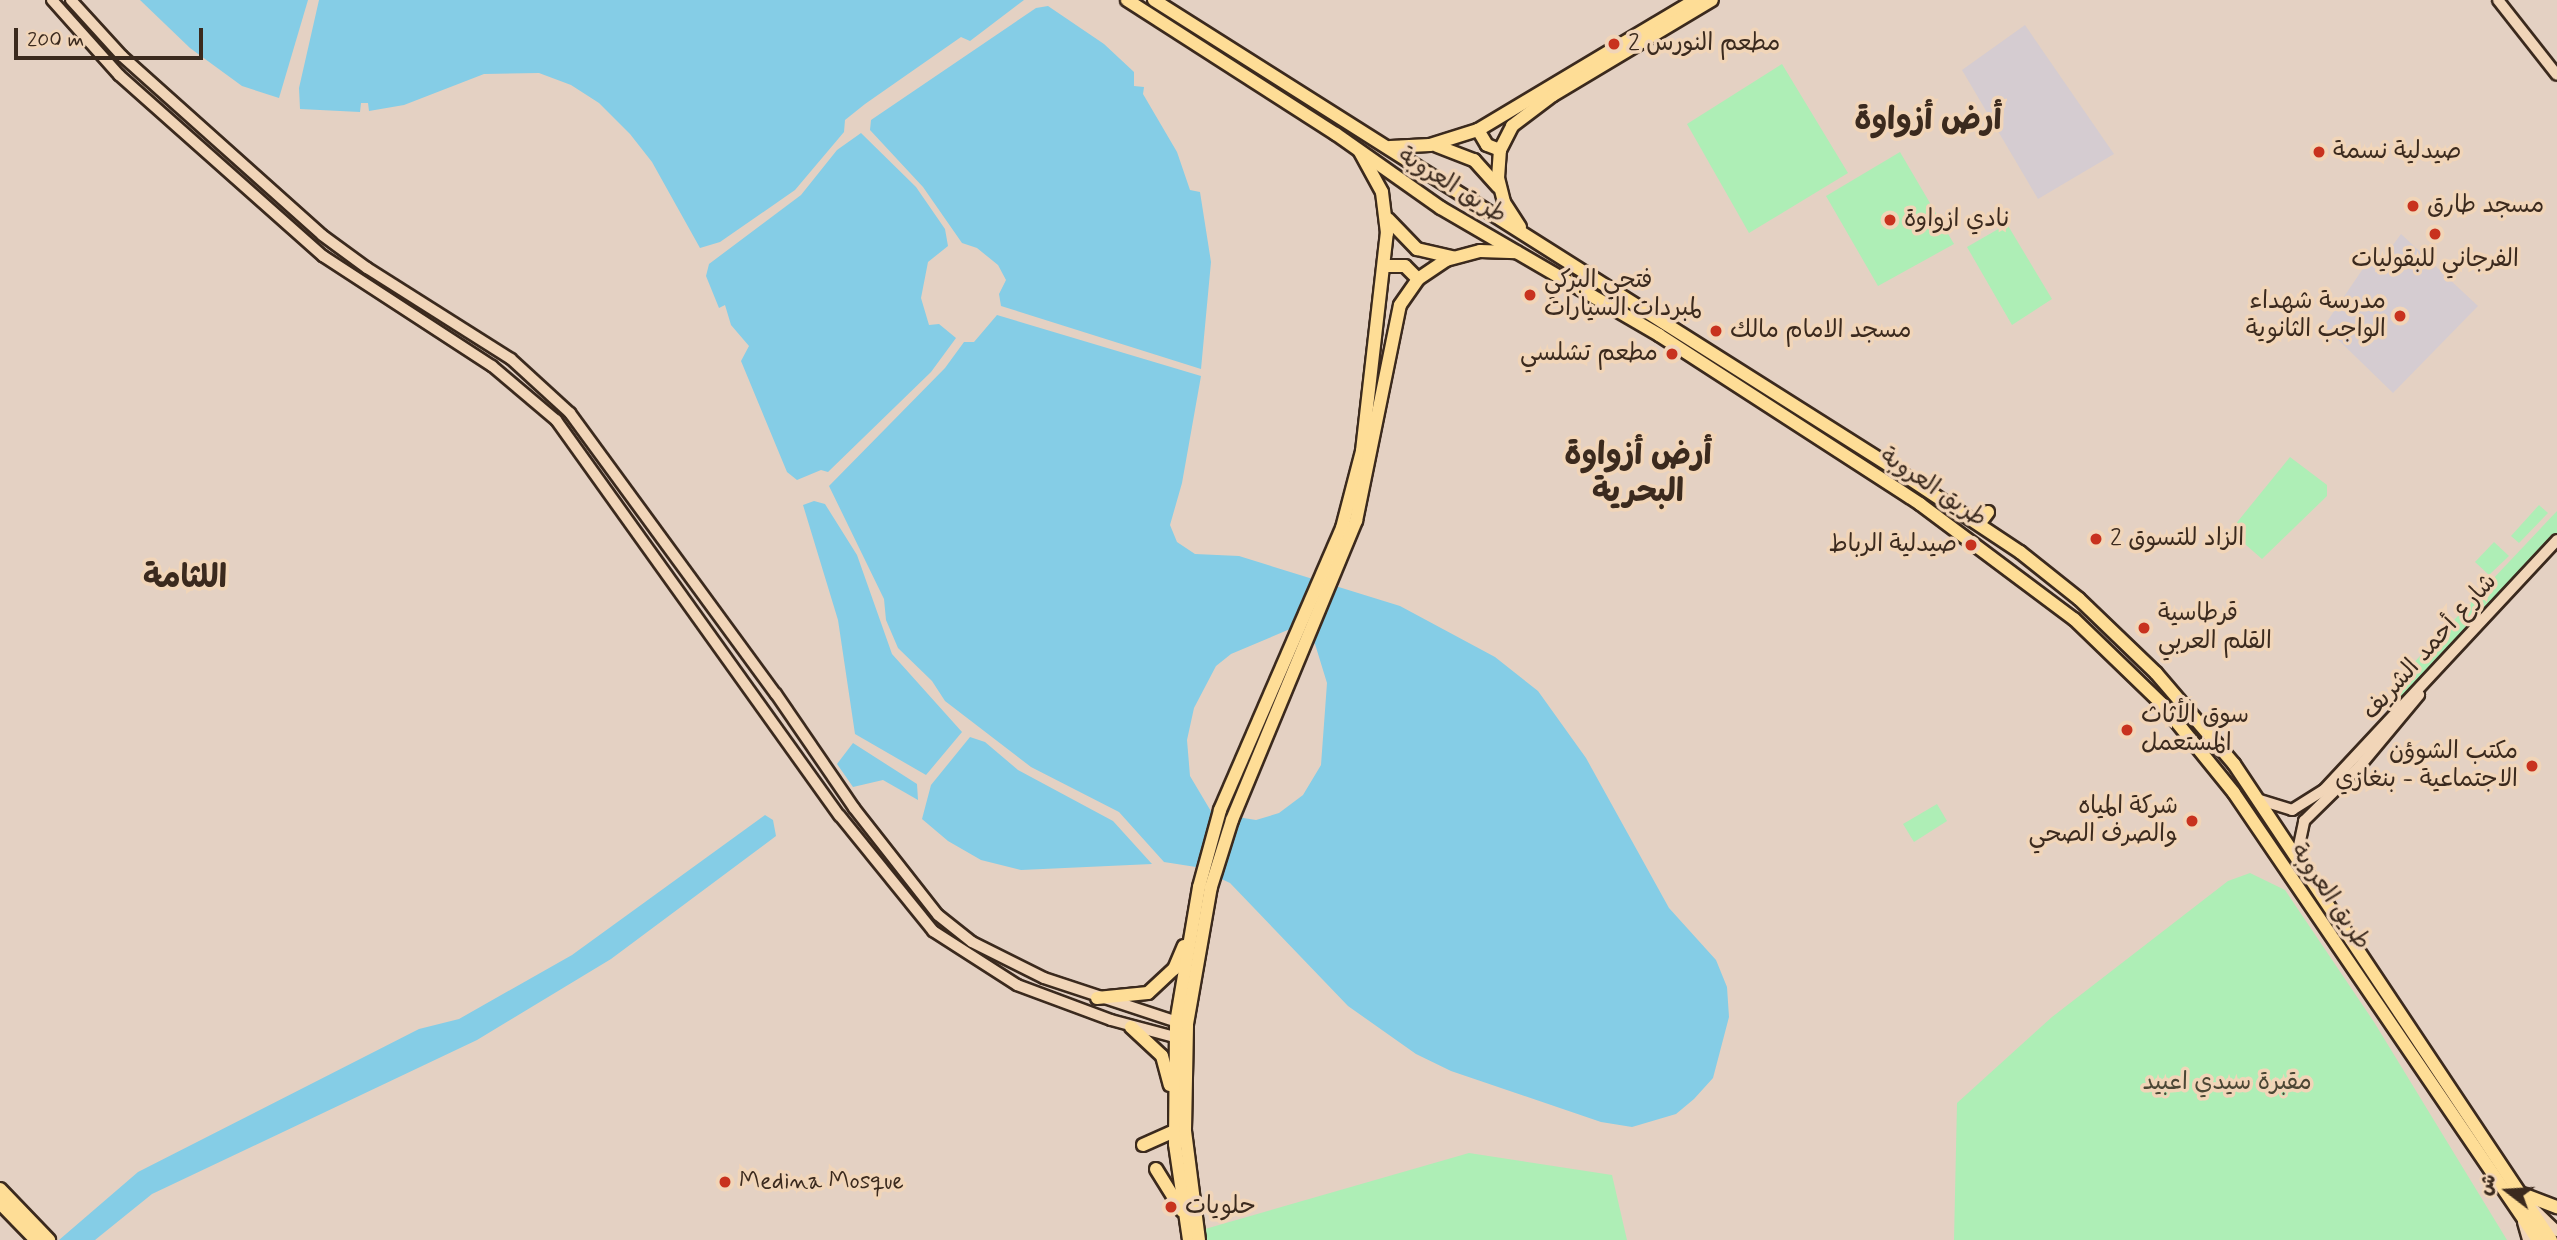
<!DOCTYPE html>
<meta charset="utf-8">
<style>
body{margin:0}
#map{position:relative;width:2557px;height:1240px;overflow:hidden;background:#e4d1c3;font-family:Mynerve,"Playpen Sans Arabic",sans-serif}
div>[style]{position:absolute}
[style*='--x']{left:calc(var(--x)*1px);top:calc(var(--y)*1px);width:calc(var(--w)*1px);rotate:calc(var(--a)*1deg)}
.built>*{inset:0;background:#d5ccd1}
.green>*{inset:0;background:#aeeeb6}
.water>*{inset:0;background:#85cde6}
.roads{filter:drop-shadow(2px 0 #3b2a1e) drop-shadow(-2px 0 #3b2a1e) drop-shadow(0 2px #3b2a1e) drop-shadow(0 -2px #3b2a1e)}
.tertiary>*{height:10px;margin:-5px;padding:0 5px;transform-origin:5px;border-radius:5px;background:#f1d5b8}
.secondary>*{height:10px;margin:-5px;padding:0 5px;transform-origin:5px;border-radius:5px;background:#f1d5b8}
.primary>*{height:12px;margin:-6px;padding:0 6px;transform-origin:6px;border-radius:6px;background:#fedd96}
.trunk>*{height:12px;margin:-6px;padding:0 6px;transform-origin:6px;border-radius:6px;background:#fedd96}
.dots>*{width:19px;height:19px;translate:-50% -50%;box-sizing:border-box;border:4px solid #f1d5b8;border-radius:50%}
span{translate:-50% -50%;white-space:nowrap;text-align:center;line-height:1.15;-webkit-text-stroke:7px #f1d5b8;paint-order:stroke}
.poi-label{font-size:24px;color:#3b2a1e}
.left{translate:0 -50%;text-align:left}
.right{translate:-100% -50%;text-align:right}
.street-label{font-size:24px;color:#3b2a1e}
.park-label{font-size:24px;color:#4c4735}
.district-label{font-size:32px;color:#3b2a1e;font-weight:700}
.north{position:absolute;left:2473px;top:1156px;width:70px;height:70px;-webkit-text-stroke:5px #f1d5b8;paint-order:stroke;rotate:287deg;font-size:19px;font-weight:700;line-height:28px;text-align:center;color:#3b2a1e}
.north::after{content:'';display:block;margin:auto;width:24px;height:32px;background:#3b2a1e;clip-path:polygon(50% 0,100% 100%,50% 72%,0 100%)}
.scale{position:absolute;left:14px;top:28px;width:189px;height:32px;box-sizing:border-box;border:4px solid #3b2a1e;border-top:0;padding-left:9px;font-size:21px;line-height:24px;white-space:nowrap;color:#3b2a1e;-webkit-text-stroke:5px #f1d5b8;paint-order:stroke}
</style>
<div id="map">
<div class="built">
<div style="clip-path:polygon(2025px 25px,2114px 154px,2038px 199px,1962px 70px)"></div>
<div style="clip-path:polygon(2401px 234px,2478px 306px,2393px 393px,2324px 326px,2375px 251px,2384px 257px)"></div>
</div>
<div class="green">
<div style="clip-path:polygon(1782px 64px,1848px 173px,1749px 233px,1687px 124px)"></div>
<div style="clip-path:polygon(1900px 152px,1954px 244px,1878px 286px,1826px 196px)"></div>
<div style="clip-path:polygon(2007px 224px,2052px 299px,2012px 325px,1967px 247px)"></div>
<div style="clip-path:polygon(2290px 457px,2327px 485px,2327px 496px,2262px 559px,2230px 531px)"></div>
<div style="clip-path:polygon(2539px 505px,2548px 513px,2519px 543px,2511px 536px)"></div>
<div style="clip-path:polygon(2557px 511px,2557px 540px,2401px 706px,2388px 690px)"></div>
<div style="clip-path:polygon(2494px 542px,2509px 556px,2489px 575px,2475px 562px)"></div>
<div style="clip-path:polygon(1937px 804px,1947px 821px,1914px 842px,1903px 824px)"></div>
<div style="clip-path:polygon(2250px 873px,2285px 890px,2374px 1022px,2507px 1240px,1954px 1240px,1957px 1103px,2052px 1017px,2228px 881px)"></div>
<div style="clip-path:polygon(1469px 1153px,1612px 1175px,1627px 1240px,1207px 1240px,1205px 1229px)"></div>
</div>
<div class="water">
<div style="clip-path:polygon(140px 0,308px 0,279px 98px,242px 86px,190px 48px)"></div>
<div style="clip-path:polygon(319px 0,1024px 0,970px 41px,961px 37px,865px 104px,845px 120px,844px 132px,795px 190px,720px 242px,700px 248px,652px 162px,630px 134px,599px 103px,571px 85px,539px 73px,484px 74px,404px 105px,369px 111px,368px 103px,361px 103px,360px 112px,300px 109px,299px 88px)"></div>
<div style="clip-path:polygon(1048px 6px,1104px 44px,1134px 72px,1134px 86px,1144px 87px,1143px 94px,1177px 152px,1190px 190px,1200px 192px,1211px 262px,1201px 369px,1001px 306px,999px 294px,1006px 280px,998px 265px,977px 248px,962px 243px,923px 187px,870px 130px,871px 120px,1036px 8px)"></div>
<div style="clip-path:polygon(861px 133px,916px 187px,945px 229px,948px 246px,928px 262px,921px 298px,929px 325px,939px 324px,956px 338px,931px 372px,828px 472px,821px 470px,797px 480px,787px 472px,741px 361px,749px 346px,731px 325px,725px 305px,719px 308px,706px 276px,709px 264px,801px 195px,837px 150px)"></div>
<div style="clip-path:polygon(evenodd,997px 315px,1201px 376px,1182px 483px,1170px 525px,1177px 542px,1195px 554px,1239px 556px,1400px 606px,1495px 657px,1538px 691px,1586px 758px,1669px 908px,1716px 960px,1727px 987px,1729px 1017px,1713px 1078px,1694px 1099px,1676px 1114px,1632px 1127px,1601px 1122px,1451px 1071px,1416px 1054px,1348px 1006px,1230px 883px,1196px 867px,1164px 862px,1119px 812px,1031px 767px,945px 701px,932px 681px,898px 648px,886px 620px,884px 599px,829px 486px,945px 368px,964px 342px,974px 342px,997px 315px,1290px 629px,1315px 644px,1327px 683px,1321px 765px,1303px 795px,1279px 813px,1256px 820px,1212px 813px,1190px 776px,1187px 740px,1194px 708px,1216px 666px,1231px 654px,1290px 629px)"></div>
<div style="clip-path:polygon(814px 501px,825px 504px,857px 555px,892px 654px,962px 732px,926px 775px,855px 734px,838px 620px,803px 505px)"></div>
<div style="clip-path:polygon(970px 737px,985px 742px,1018px 770px,1113px 821px,1152px 864px,1021px 870px,981px 860px,948px 841px,922px 819px,931px 785px)"></div>
<div style="clip-path:polygon(853px 743px,917px 784px,918px 800px,883px 780px,853px 787px,837px 764px)"></div>
<div style="clip-path:polygon(765px 815px,773px 820px,776px 836px,611px 959px,477px 1040px,152px 1194px,95px 1240px,59px 1240px,138px 1172px,419px 1029px,459px 1019px,572px 955px)"></div>
</div>
<div class="roads">
<div class="tertiary">
<div style="--x:2498;--y:0;--w:95;--a:51.8"></div>
<div style="--x:2260;--y:800;--w:34;--a:17"></div>
<div style="--x:2292;--y:810;--w:38;--a:-32"></div>
<div style="--x:2324;--y:790;--w:342;--a:-47"></div>
<div style="--x:2297;--y:855;--w:35;--a:-78"></div>
<div style="--x:2304;--y:821;--w:77;--a:-44.5"></div>
<div style="--x:2359;--y:767;--w:94;--a:-50.2"></div>
</div>
<div class="secondary">
<div style="--x:52;--y:0;--w:101;--a:48.2"></div>
<div style="--x:119;--y:75;--w:273;--a:41.6"></div>
<div style="--x:323;--y:256;--w:202;--a:33.1"></div>
<div style="--x:492;--y:366;--w:84;--a:40.2"></div>
<div style="--x:556;--y:420;--w:487;--a:54.4"></div>
<div style="--x:840;--y:816;--w:148;--a:51"></div>
<div style="--x:933;--y:931;--w:100;--a:32.7"></div>
<div style="--x:1017;--y:985;--w:100;--a:20.4"></div>
<div style="--x:1111;--y:1020;--w:73;--a:15"></div>
<div style="--x:71;--y:0;--w:76;--a:47.7"></div>
<div style="--x:122;--y:56;--w:268;--a:41.8"></div>
<div style="--x:322;--y:235;--w:56;--a:36.3"></div>
<div style="--x:367;--y:268;--w:170;--a:32.3"></div>
<div style="--x:511;--y:359;--w:80;--a:42.5"></div>
<div style="--x:570;--y:413;--w:348;--a:53.8"></div>
<div style="--x:776;--y:694;--w:138;--a:55.6"></div>
<div style="--x:854;--y:808;--w:136;--a:51.9"></div>
<div style="--x:938;--y:915;--w:43;--a:38.5"></div>
<div style="--x:972;--y:942;--w:80;--a:26.6"></div>
<div style="--x:1044;--y:978;--w:146;--a:18.3"></div>
<div style="--x:2534;--y:1209;--w:32;--a:44"></div>
<div style="--x:2523;--y:1222;--w:19;--a:74"></div>
</div>
<div class="primary">
<div style="--x:1388;--y:219;--w:42;--a:46"></div>
<div style="--x:1417;--y:249;--w:37;--a:13"></div>
<div style="--x:1386;--y:266;--w:19;--a:0"></div>
<div style="--x:1405;--y:266;--w:18;--a:45"></div>
<div style="--x:1097;--y:998;--w:51;--a:-5.6"></div>
<div style="--x:1148;--y:993;--w:35;--a:-43"></div>
<div style="--x:1174;--y:969;--w:25;--a:-67"></div>
<div style="--x:1131;--y:1027;--w:42;--a:43.1"></div>
<div style="--x:1162;--y:1056;--w:30;--a:75"></div>
<div style="--x:1143;--y:1145;--w:35;--a:-24"></div>
<div style="--x:1156;--y:1169;--w:49;--a:58.2"></div>
<div style="--x:0;--y:1189;--w:71;--a:46.1"></div>
<div style="--x:2520;--y:1193;--w:40;--a:21"></div>
<div style="--x:0;--y:1203;--w:52;--a:45.8"></div>
<div style="--x:1189;--y:1240;--w:97;--a:-98.3"></div>
<div style="--x:1175;--y:1144;--w:121;--a:-89.5"></div>
<div style="--x:1176;--y:1023;--w:138;--a:-80.4"></div>
<div style="--x:1199;--y:887;--w:80;--a:-74.7"></div>
<div style="--x:1220;--y:810;--w:307;--a:-66.6"></div>
<div style="--x:1342;--y:528;--w:80;--a:-75.4"></div>
<div style="--x:1362;--y:451;--w:219;--a:-83.5"></div>
<div style="--x:1387;--y:233;--w:41;--a:-97"></div>
<div style="--x:1382;--y:192;--w:46;--a:-118.8"></div>
<div style="--x:1199;--y:1240;--w:111;--a:-97.3"></div>
<div style="--x:1185;--y:1130;--w:106;--a:-88.9"></div>
<div style="--x:1187;--y:1024;--w:139;--a:-80.1"></div>
<div style="--x:1211;--y:887;--w:70;--a:-72.6"></div>
<div style="--x:1232;--y:820;--w:324;--a:-67.5"></div>
<div style="--x:1356;--y:521;--w:220;--a:-78.5"></div>
<div style="--x:1400;--y:305;--w:32;--a:-55"></div>
<div style="--x:1418;--y:279;--w:34;--a:-34"></div>
<div style="--x:1446;--y:260;--w:35;--a:-15"></div>
<div style="--x:1480;--y:251;--w:37;--a:2"></div>
</div>
<div class="trunk">
<div style="--x:1127;--y:0;--w:248;--a:32.7"></div>
<div style="--x:1336;--y:134;--w:128;--a:35.2"></div>
<div style="--x:1441;--y:208;--w:252;--a:30.2"></div>
<div style="--x:1659;--y:335;--w:311;--a:32.9"></div>
<div style="--x:1920;--y:504;--w:192;--a:36.8"></div>
<div style="--x:2074;--y:619;--w:122;--a:44"></div>
<div style="--x:2162;--y:704;--w:114;--a:51"></div>
<div style="--x:2234;--y:793;--w:541;--a:55.78"></div>
<div style="--x:1154;--y:0;--w:873;--a:32.33"></div>
<div style="--x:1892;--y:467;--w:154;--a:33.6"></div>
<div style="--x:2020;--y:552;--w:75;--a:38.5"></div>
<div style="--x:2079;--y:599;--w:107;--a:43.9"></div>
<div style="--x:2156;--y:673;--w:120;--a:49.4"></div>
<div style="--x:2234;--y:764;--w:572;--a:56.34"></div>
<div style="--x:1478;--y:130;--w:17;--a:59"></div>
<div style="--x:1487;--y:145;--w:14;--a:21"></div>
<div style="--x:1437;--y:146;--w:40;--a:21"></div>
<div style="--x:1474;--y:160;--w:36;--a:48"></div>
<div style="--x:1390;--y:147;--w:40;--a:-2.9"></div>
<div style="--x:1430;--y:145;--w:50;--a:-17.4"></div>
<div style="--x:1478;--y:130;--w:253;--a:-30.9"></div>
<div style="--x:1520;--y:227;--w:30;--a:-123"></div>
<div style="--x:1504;--y:202;--w:25;--a:-104"></div>
<div style="--x:1498;--y:178;--w:28;--a:-86"></div>
<div style="--x:1500;--y:150;--w:27;--a:-63"></div>
<div style="--x:1512;--y:126;--w:51;--a:-37.1"></div>
<div style="--x:1553;--y:95;--w:185;--a:-30.9"></div>
<div style="--x:1979;--y:524;--w:15;--a:-53"></div>
</div>
</div>
<div class="dots">
<div style="left:1614px;top:44px;background:#c8321e"></div>
<div style="left:2319px;top:152px;background:#c8321e"></div>
<div style="left:2413px;top:206px;background:#c8321e"></div>
<div style="left:1890px;top:220px;background:#c8321e"></div>
<div style="left:2435px;top:234px;background:#c8321e"></div>
<div style="left:1530px;top:295px;background:#c8321e"></div>
<div style="left:2400px;top:316px;background:#c8321e"></div>
<div style="left:1716px;top:331px;background:#c8321e"></div>
<div style="left:1672px;top:354px;background:#c8321e"></div>
<div style="left:2096px;top:539px;background:#c8321e"></div>
<div style="left:1971px;top:545px;background:#c8321e"></div>
<div style="left:2144px;top:628px;background:#c8321e"></div>
<div style="left:2127px;top:730px;background:#c8321e"></div>
<div style="left:2532px;top:766px;background:#c8321e"></div>
<div style="left:2192px;top:821px;background:#c8321e"></div>
<div style="left:725px;top:1182px;background:#c8321e"></div>
<div style="left:1171px;top:1207px;background:#c8321e"></div>
</div>
<div class="poi-label">
<span class="left" style="left:1628px;top:44px">مطعم النورس 2</span>
<span class="left" style="left:2333px;top:152px">صيدلية نسمة</span>
<span class="left" style="left:2427px;top:206px">مسجد طارق</span>
<span class="left" style="left:1904px;top:220px">نادي ازواوة</span>
<span style="left:2435px;top:260px">الفرجاني للبقوليات</span>
<span class="left" style="left:1544px;top:295px">فتحي البركي<br>لمبردات السيارات</span>
<span class="right" style="left:2386px;top:316px">مدرسة شهداء<br>الواجب الثانوية</span>
<span class="left" style="left:1730px;top:331px">مسجد الامام مالك</span>
<span class="right" style="left:1658px;top:354px">مطعم تشلسي</span>
<span class="left" style="left:2110px;top:539px">الزاد للتسوق 2</span>
<span class="right" style="left:1957px;top:545px">صيدلية الرباط</span>
<span class="left" style="left:2158px;top:628px">قرطاسية<br>القلم العربي</span>
<span class="left" style="left:2141px;top:730px">سوق الأثاث<br>المستعمل</span>
<span class="right" style="left:2518px;top:766px">مكتب الشوؤن<br>الاجتماعية - بنغازي</span>
<span class="right" style="left:2178px;top:821px">شركة المياه<br>والصرف الصحي</span>
<span class="left" style="left:739px;top:1182px">Medina Mosque</span>
<span class="left" style="left:1185px;top:1207px">حلويات</span>
</div>
<div class="street-label">
<span style="left:1452px;top:186px;rotate:32deg">طريق العروبة</span>
<span style="left:1933px;top:488px;rotate:34deg">طريق العروبة</span>
<span style="left:2430px;top:647px;rotate:-48deg">شارع أحمد الشريف</span>
<span style="left:2330px;top:897px;rotate:56deg">طريق العروبة</span>
</div>
<div class="park-label">
<span style="left:2227px;top:1083px">مقبرة سيدي اعبيد</span>
</div>
<div class="district-label">
<span style="left:1928px;top:120px">أرض أزواوة</span>
<span style="left:1638px;top:474px">أرض أزواوة<br>البحرية</span>
<span style="left:185px;top:578px">اللثامة</span>
</div>
<div class="north">ش</div>
<div class="scale">200 m</div>
</div>
